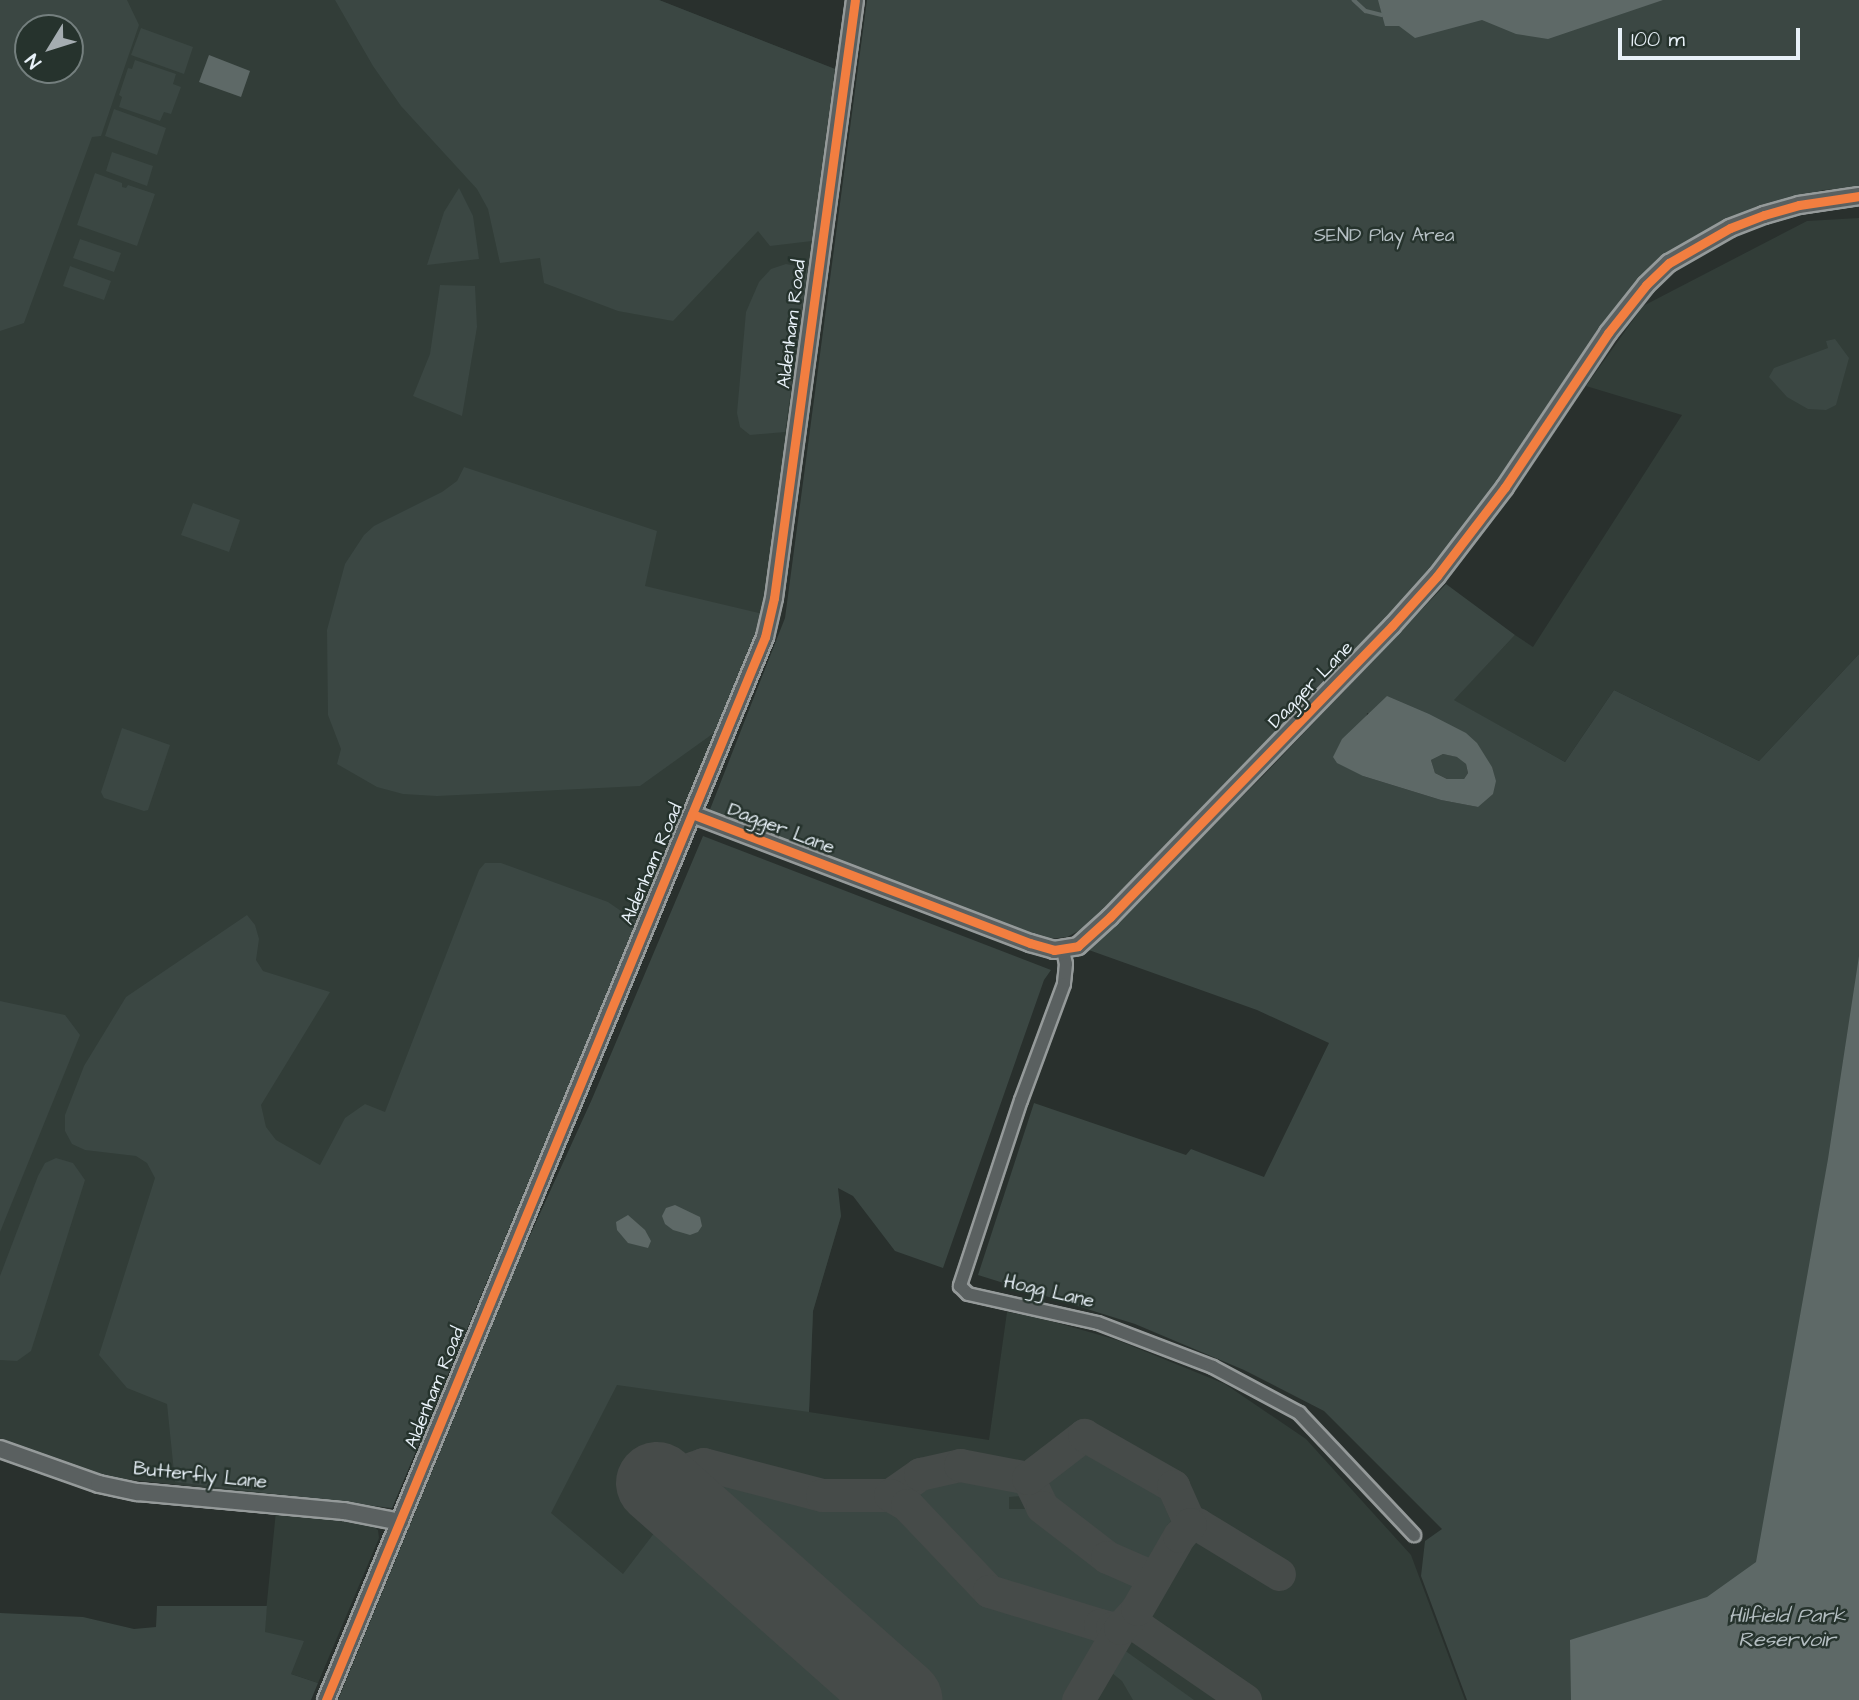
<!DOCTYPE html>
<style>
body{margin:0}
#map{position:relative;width:1859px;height:1700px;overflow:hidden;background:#29302d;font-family:"Architects Daughter",sans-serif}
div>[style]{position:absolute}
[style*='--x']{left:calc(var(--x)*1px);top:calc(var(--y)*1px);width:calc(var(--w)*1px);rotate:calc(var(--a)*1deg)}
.built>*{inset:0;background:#323d38}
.green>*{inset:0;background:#3b4743}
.water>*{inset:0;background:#5e6967}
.stream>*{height:3.5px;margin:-1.75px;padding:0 1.75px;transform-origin:1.75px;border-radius:1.75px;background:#5e6967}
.taxiway>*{height:33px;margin:-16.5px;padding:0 16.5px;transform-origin:16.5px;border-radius:16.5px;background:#464b49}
.runway>*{height:82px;margin:-41px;padding:0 41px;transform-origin:41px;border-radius:41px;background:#464b49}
.roads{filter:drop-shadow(2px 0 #959a9a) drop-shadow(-2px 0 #959a9a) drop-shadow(0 2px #959a9a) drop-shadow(0 -2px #959a9a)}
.street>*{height:12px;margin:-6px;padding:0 6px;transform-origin:6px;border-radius:6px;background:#5a6060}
.secondary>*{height:16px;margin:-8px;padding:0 8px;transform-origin:8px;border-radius:8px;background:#5a6060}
.cycleway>*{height:9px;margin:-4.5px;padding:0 4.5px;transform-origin:4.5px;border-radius:4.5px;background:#f27e40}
span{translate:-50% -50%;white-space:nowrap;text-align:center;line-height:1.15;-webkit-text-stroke:5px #26332d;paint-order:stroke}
.park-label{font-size:19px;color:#b5bfc3}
.street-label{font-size:19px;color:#e8f1f8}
.water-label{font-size:21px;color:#b3bdc0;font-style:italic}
.north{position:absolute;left:14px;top:14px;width:70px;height:70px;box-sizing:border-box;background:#26332d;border:2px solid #747f7e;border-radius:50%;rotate:232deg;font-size:19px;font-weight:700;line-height:28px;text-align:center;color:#e8f1f8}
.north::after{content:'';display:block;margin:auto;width:24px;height:32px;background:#a5adb1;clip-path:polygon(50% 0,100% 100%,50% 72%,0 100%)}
.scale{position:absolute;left:1618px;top:28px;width:182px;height:32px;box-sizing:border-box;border:4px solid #e8f1f8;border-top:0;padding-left:9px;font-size:21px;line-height:24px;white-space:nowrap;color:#e8f1f8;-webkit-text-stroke:5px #26332d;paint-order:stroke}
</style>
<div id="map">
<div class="built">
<div style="clip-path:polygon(evenodd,0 0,659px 0,835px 69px,763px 614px,736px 689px,392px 1508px,104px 1477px,0 1440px,0 0,28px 28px,70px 28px,70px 70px,28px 70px,28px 28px)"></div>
<div style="clip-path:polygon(1859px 218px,1859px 654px,1759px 761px,1614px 690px,1565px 762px,1453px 700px,1515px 635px,1533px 647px,1682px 415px,1586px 386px,1643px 306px,1807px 221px)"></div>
<div style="clip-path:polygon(837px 1187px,841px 1216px,813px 1311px,809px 1412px,989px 1440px,1007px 1312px,1037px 1317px,1117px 1340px,1225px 1384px,1306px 1439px,1411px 1555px,1465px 1700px,338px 1700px,522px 1253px)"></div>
<div style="clip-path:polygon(276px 1511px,364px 1520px,378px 1530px,379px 1538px,318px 1683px,291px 1674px,264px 1632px)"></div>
</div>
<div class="green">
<div style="clip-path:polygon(evenodd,0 0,127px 0,139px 25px,101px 136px,92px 137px,24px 323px,0 331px,0 0,28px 28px,70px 28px,70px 70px,28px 70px,28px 28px)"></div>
<div style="clip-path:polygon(335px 0,659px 0,835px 69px,812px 241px,770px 246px,758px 231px,673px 321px,618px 311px,544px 283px,540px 258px,500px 263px,488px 209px,477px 189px,401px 106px,373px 66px)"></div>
<div style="clip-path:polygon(867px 0,1859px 0,1859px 188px,1823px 190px,1748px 211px,1669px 256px,1449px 553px,1396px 614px,1088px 926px,1067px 937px,1048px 939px,709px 812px,785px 618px)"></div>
<div style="clip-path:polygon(141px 28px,193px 47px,184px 74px,131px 55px)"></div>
<div style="clip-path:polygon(135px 60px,176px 74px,173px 84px,181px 87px,171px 114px,164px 112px,160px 121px,119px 107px,122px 97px,119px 95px,128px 68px,132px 69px)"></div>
<div style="clip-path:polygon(114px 109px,166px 128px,157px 155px,105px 136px)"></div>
<div style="clip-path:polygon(112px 152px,153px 166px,147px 186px,106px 171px)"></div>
<div style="clip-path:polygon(95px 173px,122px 183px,122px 187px,126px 188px,128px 185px,155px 194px,137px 246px,77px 225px)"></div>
<div style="clip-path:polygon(459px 188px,473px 216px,479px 259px,427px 265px,444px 212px)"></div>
<div style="clip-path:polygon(80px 239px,121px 253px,114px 272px,73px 258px)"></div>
<div style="clip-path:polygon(786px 264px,808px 268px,785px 432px,750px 435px,740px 427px,737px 413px,746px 312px,759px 282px,771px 269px)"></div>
<div style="clip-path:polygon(70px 266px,111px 281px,104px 300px,63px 286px)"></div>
<div style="clip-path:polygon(440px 285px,475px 286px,477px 327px,462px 416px,413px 396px,430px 354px)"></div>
<div style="clip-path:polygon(1835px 339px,1849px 358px,1836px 405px,1826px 410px,1808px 409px,1787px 397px,1769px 377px,1774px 368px,1828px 348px,1826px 341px)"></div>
<div style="clip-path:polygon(464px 467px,657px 531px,645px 586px,763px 614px,718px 730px,640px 786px,437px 796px,403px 794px,377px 787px,337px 764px,341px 749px,328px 715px,327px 630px,345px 564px,364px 535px,374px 526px,442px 492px,457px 481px)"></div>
<div style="clip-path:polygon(193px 503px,240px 520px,229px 552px,181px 535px)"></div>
<div style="clip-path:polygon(evenodd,1446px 584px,1515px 635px,1454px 700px,1565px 762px,1614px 690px,1759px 761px,1859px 654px,1859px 1700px,1467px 1700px,1421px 1576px,1425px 1541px,1442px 1529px,1324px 1411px,1244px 1370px,1135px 1324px,978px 1275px,1034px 1103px,1186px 1155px,1191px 1149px,1264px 1177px,1329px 1043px,1257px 1010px,1086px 949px,1262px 777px,1446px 584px,1367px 713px,1492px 767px,1478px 807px,1441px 800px,1363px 776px,1367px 713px)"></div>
<div style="clip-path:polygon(122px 728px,170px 745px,148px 810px,144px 811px,104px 798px,101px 792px)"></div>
<div style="clip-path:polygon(1443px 754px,1458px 757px,1466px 764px,1468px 773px,1464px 779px,1447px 779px,1435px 773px,1431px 760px)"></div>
<div style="clip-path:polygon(703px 836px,1051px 970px,1044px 980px,943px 1268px,895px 1251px,853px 1196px,838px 1188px,841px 1216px,813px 1311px,809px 1412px,617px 1385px,551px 1513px,623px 1574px,655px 1532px,666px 1527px,861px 1700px,338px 1700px,522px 1253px,592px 1099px)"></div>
<div style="clip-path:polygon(485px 863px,501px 863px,608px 902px,637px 922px,392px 1508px,175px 1482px,167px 1404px,127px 1388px,99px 1355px,155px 1178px,147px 1163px,136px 1156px,85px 1150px,72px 1144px,65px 1131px,65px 1115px,84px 1066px,126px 997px,247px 915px,255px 925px,259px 939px,256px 960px,263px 971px,330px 992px,261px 1105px,266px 1127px,276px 1140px,320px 1165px,345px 1118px,365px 1104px,385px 1112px,479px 870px)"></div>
<div style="clip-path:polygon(0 1001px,65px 1015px,80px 1035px,0 1232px)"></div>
<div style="clip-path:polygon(56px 1158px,73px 1163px,85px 1180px,31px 1351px,17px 1361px,0 1360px,0 1276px,38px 1176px,45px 1163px)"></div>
<div style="clip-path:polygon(1085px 1449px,1157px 1489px,1171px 1521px,1145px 1566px,1107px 1549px,1043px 1495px,1043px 1486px)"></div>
<div style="clip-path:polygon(705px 1471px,829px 1504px,883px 1501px,894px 1505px,987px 1597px,1106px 1634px,1069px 1700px,942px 1700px,704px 1487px)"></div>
<div style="clip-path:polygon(942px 1475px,983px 1478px,1027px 1489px,1021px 1496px,1009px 1497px,1009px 1509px,1034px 1509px,1066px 1530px,1101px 1560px,1135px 1573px,1139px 1577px,1117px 1616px,1104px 1621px,1044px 1606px,987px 1582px,908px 1498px,908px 1490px,927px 1479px)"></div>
<div style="clip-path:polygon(157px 1606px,267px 1606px,265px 1632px,304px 1641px,291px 1674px,318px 1683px,311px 1700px,0 1700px,0 1613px,83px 1617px,134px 1629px,156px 1627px)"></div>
<div style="clip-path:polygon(1120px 1647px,1194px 1700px,1133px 1700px,1122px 1681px,1107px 1669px)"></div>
</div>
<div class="water">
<div style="clip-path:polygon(1378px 0,1663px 0,1548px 39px,1516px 34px,1482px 20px,1415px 38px,1399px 26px,1385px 26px)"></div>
<div style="clip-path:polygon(209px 55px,250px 71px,241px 97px,199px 82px)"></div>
<div style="clip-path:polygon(evenodd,1387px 696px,1429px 714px,1466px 733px,1477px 743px,1492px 767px,1496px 781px,1493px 794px,1478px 807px,1441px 800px,1363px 776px,1337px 763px,1333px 757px,1342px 739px,1387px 696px,1443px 754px,1457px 757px,1466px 764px,1468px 773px,1464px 779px,1447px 779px,1435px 773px,1431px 760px,1443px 754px)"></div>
<div style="clip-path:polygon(1859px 956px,1859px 1700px,1571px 1700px,1570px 1640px,1707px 1597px,1756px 1562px,1828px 1159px)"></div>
<div style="clip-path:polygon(675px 1205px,700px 1217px,702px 1226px,698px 1232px,690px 1235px,673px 1230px,665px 1224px,662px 1216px,666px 1208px)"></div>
<div style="clip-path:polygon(628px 1215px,645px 1230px,651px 1241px,648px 1248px,628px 1243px,617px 1230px,616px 1222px)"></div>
</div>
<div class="stream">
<div style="--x:1354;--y:0;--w:16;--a:43"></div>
<div style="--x:1366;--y:11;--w:16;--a:14"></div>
</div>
<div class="taxiway">
<div style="--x:1028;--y:1478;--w:32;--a:64"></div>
<div style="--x:1042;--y:1507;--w:82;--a:37.6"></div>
<div style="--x:1107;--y:1557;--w:52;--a:23.6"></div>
<div style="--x:890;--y:1495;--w:37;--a:-35"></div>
<div style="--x:920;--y:1474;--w:41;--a:-12.7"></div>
<div style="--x:960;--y:1465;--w:69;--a:10.8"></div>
<div style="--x:1028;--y:1478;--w:71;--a:-37.5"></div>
<div style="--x:1084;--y:1435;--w:103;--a:29.8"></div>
<div style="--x:1173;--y:1486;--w:42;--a:65.9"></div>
<div style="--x:684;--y:1507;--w:11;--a:-117"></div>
<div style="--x:679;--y:1497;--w:11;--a:-90"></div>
<div style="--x:679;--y:1486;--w:22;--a:-54"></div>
<div style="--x:692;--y:1468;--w:12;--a:-20"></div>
<div style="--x:703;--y:1464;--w:123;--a:14.6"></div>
<div style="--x:822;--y:1495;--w:68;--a:0"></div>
<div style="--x:890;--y:1495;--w:20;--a:30"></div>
<div style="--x:907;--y:1505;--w:119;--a:46.4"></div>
<div style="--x:989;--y:1591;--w:116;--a:17"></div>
<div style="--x:1100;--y:1625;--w:12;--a:14"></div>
<div style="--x:1112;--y:1628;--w:22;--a:-13"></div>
<div style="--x:1133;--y:1623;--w:136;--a:34.5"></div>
<div style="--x:1190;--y:1524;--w:7;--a:0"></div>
<div style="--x:1197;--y:1524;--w:96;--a:31.4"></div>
<div style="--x:1078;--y:1700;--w:83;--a:-59.7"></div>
<div style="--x:1120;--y:1628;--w:25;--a:-48"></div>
<div style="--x:1137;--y:1609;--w:84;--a:-60.1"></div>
<div style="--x:1179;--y:1536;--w:16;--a:-47"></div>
</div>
<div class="runway">
<div style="--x:657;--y:1483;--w:327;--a:41.6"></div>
</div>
<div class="roads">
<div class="street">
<div style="--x:1063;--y:950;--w:14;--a:78"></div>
<div style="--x:1066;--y:964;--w:20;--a:96"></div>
<div style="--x:1064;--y:984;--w:124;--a:110.3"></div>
<div style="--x:1021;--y:1100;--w:196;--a:108.2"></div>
<div style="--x:960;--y:1286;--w:11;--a:45"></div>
<div style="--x:968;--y:1294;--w:133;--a:12.6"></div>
<div style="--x:1098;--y:1323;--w:123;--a:20.9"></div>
<div style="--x:1213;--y:1367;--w:98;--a:28.1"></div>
<div style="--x:1299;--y:1413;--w:168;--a:46.7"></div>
</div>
<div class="secondary">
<div style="--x:692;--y:814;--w:362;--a:20.9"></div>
<div style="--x:1030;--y:943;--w:25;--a:16"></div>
<div style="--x:1054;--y:950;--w:24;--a:-9"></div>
<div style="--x:1078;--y:946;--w:43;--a:-42.2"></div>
<div style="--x:1110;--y:917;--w:405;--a:-45.9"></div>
<div style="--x:1392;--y:626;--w:67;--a:-48"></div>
<div style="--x:1437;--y:576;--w:112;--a:-52.6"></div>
<div style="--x:1505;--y:487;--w:185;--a:-56.2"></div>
<div style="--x:1608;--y:333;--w:61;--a:-51.6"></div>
<div style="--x:1646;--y:285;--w:32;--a:-44"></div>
<div style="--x:1669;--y:263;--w:70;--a:-29.8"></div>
<div style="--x:1730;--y:228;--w:36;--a:-21"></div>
<div style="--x:1764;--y:215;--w:36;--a:-16"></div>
<div style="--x:1799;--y:205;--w:61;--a:-8.5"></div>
<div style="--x:0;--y:1449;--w:105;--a:19.5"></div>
<div style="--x:99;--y:1484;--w:40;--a:12"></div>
<div style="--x:138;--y:1492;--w:207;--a:5.3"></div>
<div style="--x:344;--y:1511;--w:57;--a:11.1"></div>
<div style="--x:326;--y:1700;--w:1150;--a:-67.56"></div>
<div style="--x:765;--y:637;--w:40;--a:-77"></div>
<div style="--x:774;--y:598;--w:603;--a:-82.29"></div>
</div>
</div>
<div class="cycleway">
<div style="--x:692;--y:814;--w:362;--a:20.9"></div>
<div style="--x:1030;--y:943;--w:25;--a:16"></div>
<div style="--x:1054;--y:950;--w:24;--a:-9"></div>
<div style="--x:1078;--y:946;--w:43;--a:-42.2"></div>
<div style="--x:1110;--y:917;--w:405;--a:-45.9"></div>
<div style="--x:1392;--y:626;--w:67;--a:-48"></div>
<div style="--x:1437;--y:576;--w:112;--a:-52.6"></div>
<div style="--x:1505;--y:487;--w:185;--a:-56.2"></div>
<div style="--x:1608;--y:333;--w:61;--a:-51.6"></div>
<div style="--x:1646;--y:285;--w:32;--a:-44"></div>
<div style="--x:1669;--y:263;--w:70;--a:-29.8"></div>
<div style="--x:1730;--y:228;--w:36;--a:-21"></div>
<div style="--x:1764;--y:215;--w:36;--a:-16"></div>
<div style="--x:1799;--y:205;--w:61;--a:-8.5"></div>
<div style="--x:326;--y:1700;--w:1150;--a:-67.56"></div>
<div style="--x:765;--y:637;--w:40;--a:-77"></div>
<div style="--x:774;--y:598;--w:603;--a:-82.29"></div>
</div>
<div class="park-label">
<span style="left:1384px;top:236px">SEND Play Area</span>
</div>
<div class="street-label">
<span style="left:792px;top:324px;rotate:-83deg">Aldenham Road</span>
<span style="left:1311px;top:685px;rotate:-46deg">Dagger Lane</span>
<span style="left:781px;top:829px;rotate:21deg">Dagger Lane</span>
<span style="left:652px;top:864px;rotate:-67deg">Aldenham Road</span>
<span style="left:1049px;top:1292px;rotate:13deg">Hogg Lane</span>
<span style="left:435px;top:1388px;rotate:-68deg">Aldenham Road</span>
<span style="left:200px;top:1476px;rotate:6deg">Butterfly Lane</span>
</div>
<div class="water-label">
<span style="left:1787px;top:1628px">Hilfield Park<br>Reservoir</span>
</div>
<div class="north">N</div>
<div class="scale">100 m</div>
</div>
